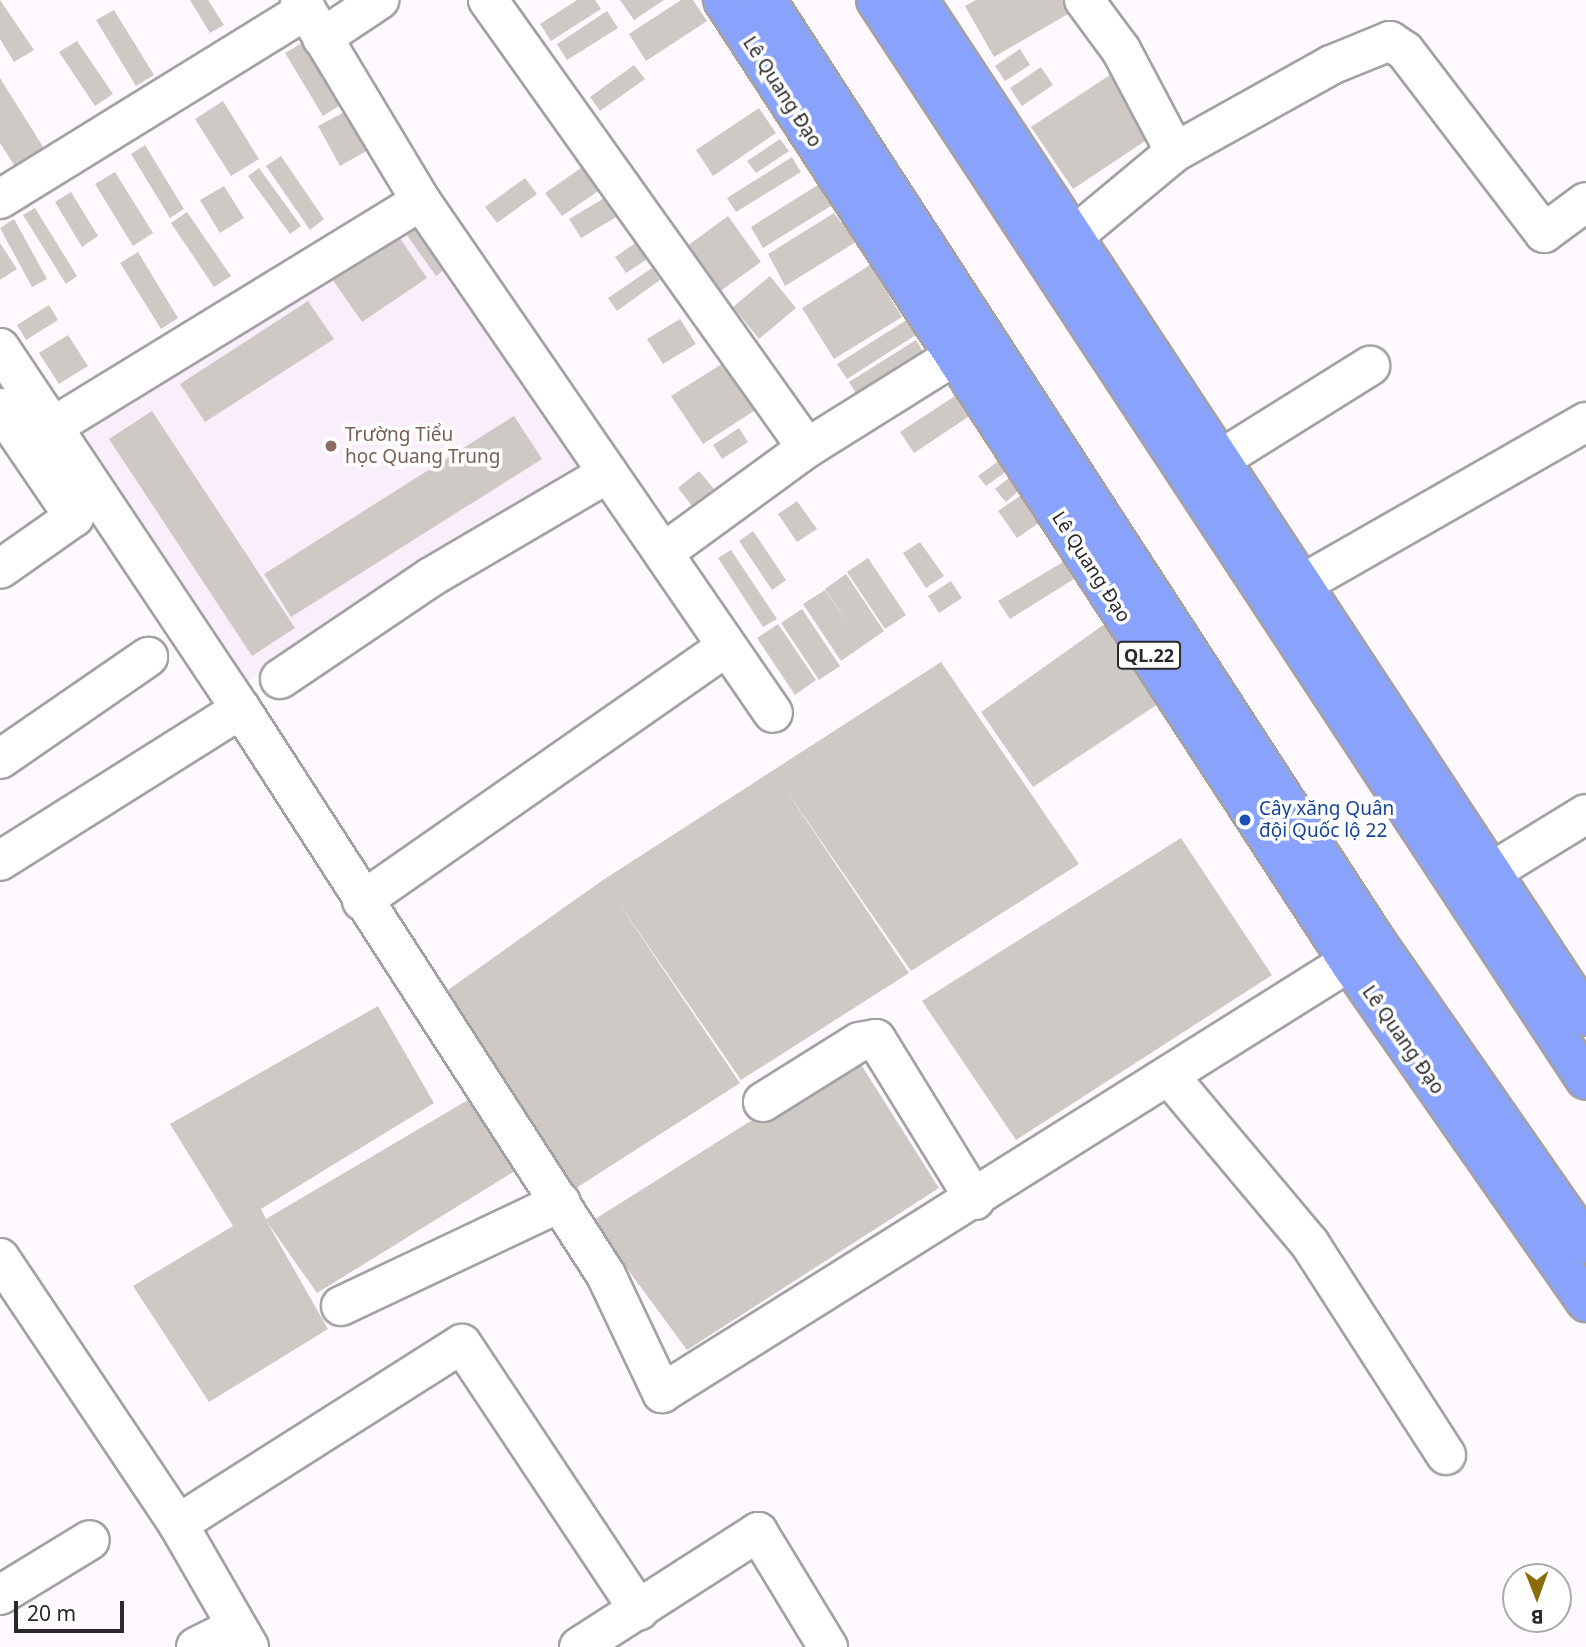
<!DOCTYPE html>
<meta charset="utf-8">
<style>
body{margin:0}
#map{position:relative;width:1586px;height:1647px;overflow:hidden;background:#fdf9fe;font-family:"Noto Sans",sans-serif}
div>[style]{position:absolute}
[style*='--x']{left:calc(var(--x)*1px);top:calc(var(--y)*1px);width:calc(var(--w)*1px);rotate:calc(var(--a)*1deg)}
.built>*{inset:0;background:#f9effb}
.building>*{inset:0;background:#cec9c5}
.roads{filter:drop-shadow(2px 0 #a4a1a5) drop-shadow(-2px 0 #a4a1a5) drop-shadow(0 2px #a4a1a5) drop-shadow(0 -2px #a4a1a5)}
.minor>*{height:38px;margin:-19px;padding:0 19px;transform-origin:19px;border-radius:19px;background:#fff}
.highway>*{height:38px;margin:-19px;padding:0 19px;transform-origin:19px;border-radius:19px;background:#89a3fc}
.dots>*{width:19px;height:19px;translate:-50% -50%;box-sizing:border-box;border:4px solid #fff;border-radius:50%}
span{translate:-50% -50%;white-space:nowrap;text-align:center;line-height:1.15;-webkit-text-stroke:7px #fff;paint-order:stroke}
.shield-label span{padding:2px 5px;background:#fff;border:2px solid;border-radius:5px;-webkit-text-stroke-width:0}
.shield-label{font-size:18px;color:#2a282a;font-weight:700}
.street-label{font-size:19px;color:#2a282a}
.education-label{font-size:19px;color:#785e54}
.left{translate:0 -50%;text-align:left}
.transit-label{font-size:19px;color:#164399}
.north{position:absolute;left:1502px;top:1563px;width:70px;height:70px;box-sizing:border-box;background:#fff;border:2px solid #aaa9aa;border-radius:50%;rotate:179deg;font-size:19px;font-weight:700;line-height:28px;text-align:center;color:#2a282a}
.north::after{content:'';display:block;margin:auto;width:24px;height:32px;background:#8a6a09;clip-path:polygon(50% 0,100% 100%,50% 72%,0 100%)}
.scale{position:absolute;left:14px;top:1601px;width:110px;height:32px;box-sizing:border-box;border:4px solid #2a282a;border-top:0;padding-left:9px;font-size:21px;line-height:24px;white-space:nowrap;color:#2a282a;-webkit-text-stroke:5px #fff;paint-order:stroke}
</style>
<div id="map">
<div class="built">
<div style="clip-path:polygon(421px 207px,587px 464px,242px 685px,76px 428px)"></div>
</div>
<div class="building">
<div style="clip-path:polygon(0 0,34px 50px,14px 62px,0 39px)"></div>
<div style="clip-path:polygon(190px 0,208px 0,224px 25px,210px 33px)"></div>
<div style="clip-path:polygon(577px 0,595px 0,601px 9px,551px 41px,540px 24px)"></div>
<div style="clip-path:polygon(620px 0,664px 0,634px 20px)"></div>
<div style="clip-path:polygon(681px 0,693px 0,707px 21px,646px 61px,629px 34px)"></div>
<div style="clip-path:polygon(976px 0,1076px 0,1080px 7px,994px 57px,965px 6px)"></div>
<div style="clip-path:polygon(114px 10px,154px 75px,136px 86px,96px 20px)"></div>
<div style="clip-path:polygon(607px 11px,618px 28px,567px 60px,557px 44px)"></div>
<div style="clip-path:polygon(312px 37px,350px 99px,323px 116px,285px 53px)"></div>
<div style="clip-path:polygon(77px 41px,113px 94px,95px 106px,59px 52px)"></div>
<div style="clip-path:polygon(1020px 49px,1030px 65px,1005px 81px,995px 66px)"></div>
<div style="clip-path:polygon(634px 65px,645px 79px,600px 111px,590px 97px)"></div>
<div style="clip-path:polygon(1041px 67px,1053px 85px,1022px 106px,1010px 88px)"></div>
<div style="clip-path:polygon(1119px 69px,1160px 131px,1073px 189px,1031px 127px)"></div>
<div style="clip-path:polygon(0 78px,45px 150px,16px 168px,0 143px)"></div>
<div style="clip-path:polygon(223px 101px,259px 159px,231px 176px,195px 119px)"></div>
<div style="clip-path:polygon(358px 105px,379px 144px,340px 166px,318px 126px)"></div>
<div style="clip-path:polygon(759px 108px,776px 133px,713px 176px,696px 150px)"></div>
<div style="clip-path:polygon(780px 139px,789px 151px,756px 173px,747px 161px)"></div>
<div style="clip-path:polygon(145px 145px,184px 209px,170px 218px,131px 154px)"></div>
<div style="clip-path:polygon(281px 156px,324px 219px,310px 230px,266px 166px)"></div>
<div style="clip-path:polygon(792px 157px,801px 172px,736px 212px,727px 198px)"></div>
<div style="clip-path:polygon(591px 161px,607px 185px,562px 216px,545px 193px)"></div>
<div style="clip-path:polygon(259px 168px,301px 226px,290px 234px,248px 176px)"></div>
<div style="clip-path:polygon(115px 172px,153px 233px,133px 246px,95px 184px)"></div>
<div style="clip-path:polygon(525px 178px,537px 194px,497px 223px,485px 207px)"></div>
<div style="clip-path:polygon(821px 183px,834px 204px,763px 248px,751px 227px)"></div>
<div style="clip-path:polygon(224px 186px,244px 218px,220px 233px,200px 200px)"></div>
<div style="clip-path:polygon(71px 192px,98px 236px,82px 247px,55px 202px)"></div>
<div style="clip-path:polygon(606px 197px,618px 216px,581px 238px,569px 219px)"></div>
<div style="clip-path:polygon(35px 208px,77px 276px,66px 284px,23px 215px)"></div>
<div style="clip-path:polygon(187px 212px,231px 276px,214px 287px,171px 223px)"></div>
<div style="clip-path:polygon(834px 213px,856px 242px,785px 286px,768px 254px)"></div>
<div style="clip-path:polygon(728px 216px,761px 262px,712px 297px,679px 252px)"></div>
<div style="clip-path:polygon(423px 218px,455px 261px,436px 276px,404px 231px)"></div>
<div style="clip-path:polygon(14px 219px,47px 279px,32px 287px,0 228px)"></div>
<div style="clip-path:polygon(395px 231px,427px 278px,362px 322px,330px 276px)"></div>
<div style="clip-path:polygon(643px 238px,655px 254px,626px 273px,615px 257px)"></div>
<div style="clip-path:polygon(0 243px,17px 269px,0 280px)"></div>
<div style="clip-path:polygon(138px 252px,178px 318px,161px 329px,120px 263px)"></div>
<div style="clip-path:polygon(870px 265px,902px 317px,834px 359px,802px 308px)"></div>
<div style="clip-path:polygon(652px 268px,660px 280px,617px 311px,608px 298px)"></div>
<div style="clip-path:polygon(770px 276px,796px 308px,759px 339px,733px 307px)"></div>
<div style="clip-path:polygon(308px 301px,334px 339px,205px 422px,180px 384px)"></div>
<div style="clip-path:polygon(49px 305px,58px 320px,26px 340px,17px 325px)"></div>
<div style="clip-path:polygon(913px 316px,922px 331px,847px 379px,837px 364px)"></div>
<div style="clip-path:polygon(680px 319px,696px 344px,663px 364px,647px 339px)"></div>
<div style="clip-path:polygon(68px 335px,88px 366px,59px 384px,39px 353px)"></div>
<div style="clip-path:polygon(916px 340px,927px 358px,860px 400px,849px 382px)"></div>
<div style="clip-path:polygon(728px 360px,760px 407px,703px 444px,671px 396px)"></div>
<div style="clip-path:polygon(958px 394px,971px 415px,914px 453px,900px 432px)"></div>
<div style="clip-path:polygon(152px 411px,295px 628px,252px 656px,109px 439px)"></div>
<div style="clip-path:polygon(514px 416px,542px 459px,291px 617px,264px 574px)"></div>
<div style="clip-path:polygon(739px 428px,748px 442px,722px 459px,713px 445px)"></div>
<div style="clip-path:polygon(1000px 460px,1008px 470px,986px 486px,978px 476px)"></div>
<div style="clip-path:polygon(699px 471px,714px 489px,692px 506px,678px 488px)"></div>
<div style="clip-path:polygon(1014px 474px,1024px 486px,1006px 502px,995px 489px)"></div>
<div style="clip-path:polygon(1027px 491px,1046px 518px,1017px 538px,998px 511px)"></div>
<div style="clip-path:polygon(797px 501px,817px 529px,797px 542px,778px 514px)"></div>
<div style="clip-path:polygon(753px 531px,786px 580px,772px 590px,739px 541px)"></div>
<div style="clip-path:polygon(920px 542px,944px 576px,926px 588px,903px 553px)"></div>
<div style="clip-path:polygon(731px 550px,777px 619px,763px 627px,718px 558px)"></div>
<div style="clip-path:polygon(868px 558px,906px 615px,885px 629px,847px 572px)"></div>
<div style="clip-path:polygon(1063px 562px,1074px 579px,1010px 619px,998px 601px)"></div>
<div style="clip-path:polygon(846px 574px,884px 631px,841px 661px,803px 604px,825px 590px,853px 631px,825px 589px)"></div>
<div style="clip-path:polygon(951px 581px,962px 598px,939px 613px,928px 596px)"></div>
<div style="clip-path:polygon(802px 609px,840px 666px,819px 680px,781px 623px)"></div>
<div style="clip-path:polygon(1106px 623px,1161px 702px,1033px 787px,981px 712px)"></div>
<div style="clip-path:polygon(778px 624px,816px 680px,795px 695px,757px 638px)"></div>
<div style="clip-path:polygon(941px 662px,1079px 864px,911px 971px,781px 783px,909px 973px,741px 1080px,611px 892px,740px 1083px,573px 1190px,445px 992px,603px 880px)"></div>
<div style="clip-path:polygon(1181px 838px,1272px 975px,1016px 1140px,922px 1001px)"></div>
<div style="clip-path:polygon(378px 1006px,434px 1103px,261px 1209px,266px 1219px,473px 1097px,518px 1169px,317px 1293px,267px 1222px,328px 1329px,209px 1402px,133px 1286px,233px 1226px,170px 1124px)"></div>
<div style="clip-path:polygon(855px 1055px,939px 1188px,687px 1350px,592px 1221px)"></div>
</div>
<div class="roads">
<div class="minor">
<div style="--x:488;--y:0;--w:550;--a:54.55"></div>
<div style="--x:807;--y:448;--w:178;--a:143.9"></div>
<div style="--x:1084;--y:0;--w:62;--a:53.5"></div>
<div style="--x:1121;--y:50;--w:115;--a:62.1"></div>
<div style="--x:322;--y:38;--w:69;--a:-33.7"></div>
<div style="--x:0;--y:199;--w:360;--a:-31.7"></div>
<div style="--x:421;--y:201;--w:621;--a:55.49"></div>
<div style="--x:1075;--y:235;--w:130;--a:-39.7"></div>
<div style="--x:1175;--y:152;--w:179;--a:-29.1"></div>
<div style="--x:1331;--y:65;--w:64;--a:-22.1"></div>
<div style="--x:1390;--y:41;--w:18;--a:34"></div>
<div style="--x:1405;--y:51;--w:229;--a:52.6"></div>
<div style="--x:1544;--y:233;--w:52;--a:-36.4"></div>
<div style="--x:0;--y:348;--w:434;--a:56.3"></div>
<div style="--x:241;--y:709;--w:285;--a:147.8"></div>
<div style="--x:0;--y:408;--w:132;--a:55.8"></div>
<div style="--x:74;--y:517;--w:90;--a:144.9"></div>
<div style="--x:54;--y:426;--w:430;--a:-31.5"></div>
<div style="--x:421;--y:201;--w:235;--a:-121"></div>
<div style="--x:807;--y:448;--w:173;--a:-32"></div>
<div style="--x:1221;--y:459;--w:176;--a:-32"></div>
<div style="--x:1302;--y:584;--w:327;--a:-29.7"></div>
<div style="--x:280;--y:679;--w:182;--a:-34"></div>
<div style="--x:431;--y:577;--w:205;--a:-30.4"></div>
<div style="--x:241;--y:709;--w:673;--a:57.18"></div>
<div style="--x:606;--y:1275;--w:131;--a:64.6"></div>
<div style="--x:662;--y:1393;--w:843;--a:-32.11"></div>
<div style="--x:0;--y:759;--w:180;--a:-34.6"></div>
<div style="--x:1462;--y:890;--w:145;--a:-31.5"></div>
<div style="--x:362;--y:901;--w:442;--a:-34.9"></div>
<div style="--x:1170;--y:1077;--w:218;--a:50"></div>
<div style="--x:1310;--y:1244;--w:251;--a:57.2"></div>
<div style="--x:763;--y:1102;--w:113;--a:-32"></div>
<div style="--x:859;--y:1042;--w:17;--a:-10"></div>
<div style="--x:876;--y:1039;--w:189;--a:58.4"></div>
<div style="--x:0;--y:1258;--w:320;--a:56.2"></div>
<div style="--x:178;--y:1524;--w:142;--a:60"></div>
<div style="--x:341;--y:1306;--w:243;--a:-25.3"></div>
<div style="--x:178;--y:1524;--w:336;--a:-32.4"></div>
<div style="--x:462;--y:1344;--w:320;--a:56.4"></div>
<div style="--x:0;--y:1595;--w:105;--a:-31.4"></div>
<div style="--x:196;--y:1647;--w:45;--a:-26.6"></div>
<div style="--x:579;--y:1647;--w:213;--a:-32.7"></div>
<div style="--x:758;--y:1532;--w:135;--a:58.7"></div>
</div>
<div class="highway">
<div style="--x:723;--y:0;--w:1151;--a:56.94"></div>
<div style="--x:1351;--y:965;--w:411;--a:55.1"></div>
<div style="--x:766;--y:0;--w:1124;--a:57.06"></div>
<div style="--x:1377;--y:943;--w:366;--a:55.2"></div>
<div style="--x:876;--y:0;--w:1292;--a:56.68"></div>
<div style="--x:918;--y:0;--w:1216;--a:56.68"></div>
</div>
</div>
<div class="dots">
<div style="left:331px;top:446px;background:#8d6e63"></div>
<div style="left:1245px;top:820px;background:#1a4fb4"></div>
</div>
<div class="shield-label">
<span style="left:1149px;top:655px">QL.22</span>
</div>
<div class="street-label">
<span style="left:782px;top:92px;rotate:57deg">Lê Quang Đạo</span>
<span style="left:1091px;top:567px;rotate:57deg">Lê Quang Đạo</span>
<span style="left:1403px;top:1040px;rotate:55deg">Lê Quang Đạo</span>
</div>
<div class="education-label">
<span class="left" style="left:345px;top:446px">Trường Tiểu<br>học Quang Trung</span>
</div>
<div class="transit-label">
<span class="left" style="left:1259px;top:820px">Cây xăng Quân<br>đội Quốc lộ 22</span>
</div>
<div class="north">B</div>
<div class="scale">20 m</div>
</div>
